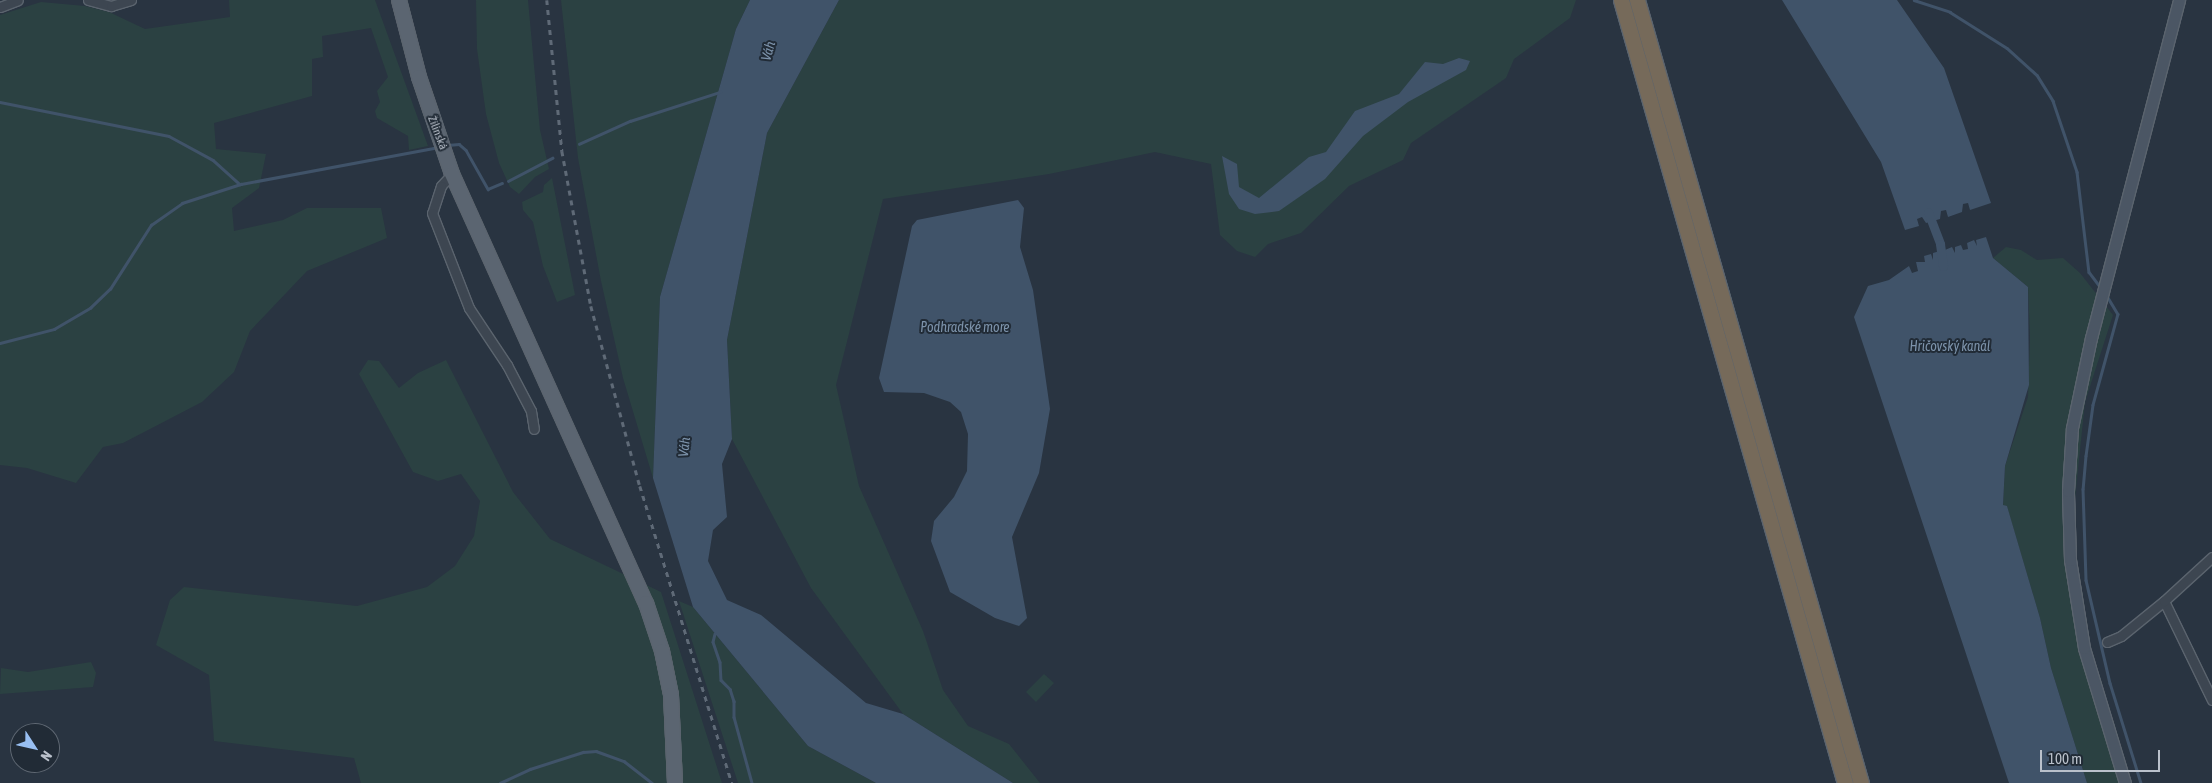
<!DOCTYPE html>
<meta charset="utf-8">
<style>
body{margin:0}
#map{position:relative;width:2212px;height:783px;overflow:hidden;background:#293441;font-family:"Asap Condensed",sans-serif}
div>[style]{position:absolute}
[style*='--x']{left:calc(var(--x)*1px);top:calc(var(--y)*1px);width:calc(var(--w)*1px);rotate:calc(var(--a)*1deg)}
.green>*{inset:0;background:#2b4142}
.water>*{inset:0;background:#405369}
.stream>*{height:2.5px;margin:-1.25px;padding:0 1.25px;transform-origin:1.25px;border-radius:1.25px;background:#405369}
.canal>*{height:9px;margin:-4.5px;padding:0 4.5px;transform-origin:4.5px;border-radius:4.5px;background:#405369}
.roads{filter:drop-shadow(1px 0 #5b646e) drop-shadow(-1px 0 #5b646e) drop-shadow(0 1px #5b646e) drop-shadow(0 -1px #5b646e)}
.minor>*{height:9px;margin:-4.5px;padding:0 4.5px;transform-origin:4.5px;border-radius:4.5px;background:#3d4651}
.secondary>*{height:11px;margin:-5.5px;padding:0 5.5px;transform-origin:5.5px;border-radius:5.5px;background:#4b5664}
.primary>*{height:14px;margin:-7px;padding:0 7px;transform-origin:7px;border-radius:7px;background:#5b6571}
.motorway>*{height:15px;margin:-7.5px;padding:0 7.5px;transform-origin:7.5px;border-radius:7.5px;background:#766a5a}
.rail>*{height:2.5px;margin-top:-1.25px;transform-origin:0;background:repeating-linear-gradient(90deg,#5f6a77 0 5px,transparent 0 10px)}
span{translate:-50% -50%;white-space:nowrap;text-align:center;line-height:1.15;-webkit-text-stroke:4px #212b36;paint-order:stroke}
.street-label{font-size:12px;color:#bac1cb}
.water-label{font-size:14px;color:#7d93ab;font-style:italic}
.north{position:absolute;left:10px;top:723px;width:50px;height:50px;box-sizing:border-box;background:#212b36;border:1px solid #5e6772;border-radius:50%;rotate:125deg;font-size:14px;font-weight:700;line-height:20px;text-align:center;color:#bac1cb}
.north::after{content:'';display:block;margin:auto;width:18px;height:22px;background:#98bff2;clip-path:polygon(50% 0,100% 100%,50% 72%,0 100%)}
.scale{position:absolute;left:2040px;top:750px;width:120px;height:22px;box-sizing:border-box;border:2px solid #bac1cb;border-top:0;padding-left:6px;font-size:15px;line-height:18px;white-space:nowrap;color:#bac1cb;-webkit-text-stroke:4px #212b36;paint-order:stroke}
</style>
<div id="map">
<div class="green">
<div style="clip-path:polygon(229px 0,375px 0,428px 146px,409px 150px,408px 136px,377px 118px,375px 111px,380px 102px,377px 91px,388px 77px,371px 28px,322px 36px,323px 57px,312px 59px,312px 96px,214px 123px,216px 149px,266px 154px,259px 188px,232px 208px,234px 231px,283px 220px,307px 208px,381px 208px,387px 238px,307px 271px,250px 331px,234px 372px,202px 402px,123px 443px,103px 447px,76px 483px,27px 468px,0 465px,0 15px,41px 2px,85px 6px,109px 12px,145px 29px,230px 17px)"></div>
<div style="clip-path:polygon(476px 0,528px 0,540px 130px,549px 169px,535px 177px,519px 194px,510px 187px,499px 163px,486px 114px,477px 49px)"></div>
<div style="clip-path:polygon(561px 0,750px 0,736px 29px,660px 297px,653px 478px,623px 378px,601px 281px,578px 158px)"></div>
<div style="clip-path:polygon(839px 0,1576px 0,1570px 18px,1514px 59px,1506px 78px,1411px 143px,1403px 160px,1349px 186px,1301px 233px,1268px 244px,1255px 257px,1237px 251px,1220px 235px,1211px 164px,1155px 152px,1049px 174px,883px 199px,836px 385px,859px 486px,923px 631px,943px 690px,968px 726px,1009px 744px,1040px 783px,1013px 783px,903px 714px,811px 588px,732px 439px,727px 340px,767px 133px)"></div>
<div style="clip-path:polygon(552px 178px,575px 295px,557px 302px,543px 266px,533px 222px,523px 210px,522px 202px,543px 192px,544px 185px)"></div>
<div style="clip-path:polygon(2006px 247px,2021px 250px,2037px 260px,2063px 258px,2080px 273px,2113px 315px,2085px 402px,2075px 498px,2077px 572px,2087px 637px,2132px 783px,2087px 783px,2051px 668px,2040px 618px,2007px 507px,2003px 506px,2005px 466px,2028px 397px,2030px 337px,2028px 287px,1993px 258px)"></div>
<div style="clip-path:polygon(368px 360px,379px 361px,399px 388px,418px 373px,446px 360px,513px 492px,550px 539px,661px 592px,722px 783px,361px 783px,354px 758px,214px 741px,209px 675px,156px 645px,170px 600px,184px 587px,357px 606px,427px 587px,455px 566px,474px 536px,480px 501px,461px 474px,438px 481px,413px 472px,359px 374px)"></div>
<div style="clip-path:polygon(679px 601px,693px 607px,808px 746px,876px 783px,738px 783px)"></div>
<div style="clip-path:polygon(91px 662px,96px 673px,93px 687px,0 694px,1px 668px,28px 672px)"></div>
<div style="clip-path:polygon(1044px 674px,1054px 683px,1036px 702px,1026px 692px)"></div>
</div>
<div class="water">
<div style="clip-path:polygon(750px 0,839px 0,767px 133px,727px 340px,732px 439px,722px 464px,727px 517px,713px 530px,708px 561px,727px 600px,761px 615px,866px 703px,903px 714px,1013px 783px,876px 783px,808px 746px,693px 607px,653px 478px,660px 297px,736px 29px)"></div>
<div style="clip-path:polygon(1782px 0,1897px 0,1944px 68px,1991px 203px,1970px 210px,1968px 203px,1963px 204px,1962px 212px,1948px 217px,1946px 210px,1941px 211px,1940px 219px,1926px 223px,1922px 217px,1917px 219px,1919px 226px,1905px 230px,1881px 162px)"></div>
<div style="clip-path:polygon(1459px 58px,1470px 61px,1466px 70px,1408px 102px,1363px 136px,1325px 179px,1279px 211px,1255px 214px,1239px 209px,1229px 194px,1222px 156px,1237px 164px,1239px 187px,1259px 198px,1309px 157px,1326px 152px,1355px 111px,1399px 94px,1425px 62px,1443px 64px)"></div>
<div style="clip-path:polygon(1018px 200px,1024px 208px,1020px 247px,1033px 290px,1050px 409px,1039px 473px,1012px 537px,1027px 618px,1019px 626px,995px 618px,950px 592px,931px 541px,934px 521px,954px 497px,967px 471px,968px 434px,961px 412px,950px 402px,924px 393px,884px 392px,879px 378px,912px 226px,917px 220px)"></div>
<div style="clip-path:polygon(1986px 237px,1993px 258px,2028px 287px,2029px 385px,2005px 466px,2003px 505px,2007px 506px,2040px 618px,2051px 668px,2087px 783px,2009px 783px,1854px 317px,1868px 286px,1889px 280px,1909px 266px,1912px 273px,1918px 271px,1916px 262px,1925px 262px,1924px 256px,1931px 254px,1933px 260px,1933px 253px,1940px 251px,1942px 256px,1946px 256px,1945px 250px,1952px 247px,1955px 253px,1955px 247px,1961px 245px,1963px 250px,1968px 249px,1967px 243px,1974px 240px,1977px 246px,1976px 240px)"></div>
</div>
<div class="stream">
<div style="--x:1914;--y:0;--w:38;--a:18"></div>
<div style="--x:1950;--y:12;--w:67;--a:32.3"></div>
<div style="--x:2007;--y:48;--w:40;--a:42"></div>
<div style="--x:2037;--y:75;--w:31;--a:58"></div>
<div style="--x:2053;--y:101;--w:75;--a:71.3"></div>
<div style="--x:2077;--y:172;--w:101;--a:83.2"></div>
<div style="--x:2089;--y:272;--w:20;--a:53"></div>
<div style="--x:0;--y:102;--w:172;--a:11.4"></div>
<div style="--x:169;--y:136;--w:50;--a:28.6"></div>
<div style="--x:213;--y:160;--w:36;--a:42"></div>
<div style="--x:579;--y:144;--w:56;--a:-24.3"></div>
<div style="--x:630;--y:121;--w:95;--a:-17.9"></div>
<div style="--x:447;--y:145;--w:12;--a:-5"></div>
<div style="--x:459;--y:144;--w:9;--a:41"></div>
<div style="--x:466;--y:150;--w:45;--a:60.6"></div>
<div style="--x:488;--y:189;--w:15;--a:-23"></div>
<div style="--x:508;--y:181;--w:50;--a:-27.6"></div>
<div style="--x:2107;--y:296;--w:21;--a:59"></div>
<div style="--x:2118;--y:314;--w:94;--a:105.4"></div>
<div style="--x:2093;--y:405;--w:51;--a:97.8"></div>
<div style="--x:2086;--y:456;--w:33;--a:95"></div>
<div style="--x:2083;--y:489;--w:91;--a:88.1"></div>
<div style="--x:2086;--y:580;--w:106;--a:76.9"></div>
<div style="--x:2110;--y:683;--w:105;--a:72.8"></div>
<div style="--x:0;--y:343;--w:56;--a:-14.5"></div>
<div style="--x:54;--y:329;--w:42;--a:-30.3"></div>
<div style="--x:90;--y:308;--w:28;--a:-44"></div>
<div style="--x:110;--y:289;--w:76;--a:-57.4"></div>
<div style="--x:151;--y:225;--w:38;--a:-35"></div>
<div style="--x:182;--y:203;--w:62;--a:-17.9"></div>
<div style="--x:241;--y:184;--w:201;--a:-10.6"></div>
<div style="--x:715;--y:634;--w:8;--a:104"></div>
<div style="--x:713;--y:642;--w:21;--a:71"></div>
<div style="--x:720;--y:662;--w:18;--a:87"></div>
<div style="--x:721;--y:680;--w:13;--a:45"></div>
<div style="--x:730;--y:689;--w:13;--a:72"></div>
<div style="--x:734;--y:701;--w:16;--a:90"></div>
<div style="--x:734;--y:717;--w:68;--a:74.7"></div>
<div style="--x:500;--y:783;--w:33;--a:-25"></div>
<div style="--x:530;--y:769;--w:56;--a:-17.8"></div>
<div style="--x:583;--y:752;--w:13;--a:-4"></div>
<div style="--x:596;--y:751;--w:30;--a:20"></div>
<div style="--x:624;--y:761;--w:36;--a:38"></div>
</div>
<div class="canal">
<div style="--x:1928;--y:212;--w:34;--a:69"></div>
<div style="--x:1940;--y:244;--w:22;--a:82"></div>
</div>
<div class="roads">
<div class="minor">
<div style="--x:88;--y:0;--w:24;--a:15"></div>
<div style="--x:111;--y:6;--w:21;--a:-17"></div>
<div style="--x:0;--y:7;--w:19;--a:-21"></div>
<div style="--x:452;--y:174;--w:16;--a:133"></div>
<div style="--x:441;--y:186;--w:28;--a:108"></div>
<div style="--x:432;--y:213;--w:102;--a:68.7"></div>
<div style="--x:469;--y:308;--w:69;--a:56.3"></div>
<div style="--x:507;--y:365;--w:52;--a:62.4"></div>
<div style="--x:531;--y:411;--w:18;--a:81"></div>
<div style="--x:2164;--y:601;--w:110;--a:64.1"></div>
<div style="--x:2107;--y:642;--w:15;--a:-23"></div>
<div style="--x:2121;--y:636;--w:55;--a:-39.1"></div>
<div style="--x:2164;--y:601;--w:65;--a:-42.5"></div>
</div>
<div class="secondary">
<div style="--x:2125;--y:783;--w:141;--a:-106.9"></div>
<div style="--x:2084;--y:648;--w:89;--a:-99"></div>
<div style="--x:2070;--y:560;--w:69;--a:-91.7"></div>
<div style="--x:2068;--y:491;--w:63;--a:-86.4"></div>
<div style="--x:2072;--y:428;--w:92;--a:-78.1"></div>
<div style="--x:2091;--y:338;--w:349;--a:-75.4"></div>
</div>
<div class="primary">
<div style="--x:399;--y:0;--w:80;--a:75.4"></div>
<div style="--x:419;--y:77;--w:102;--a:71.2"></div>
<div style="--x:452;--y:174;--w:471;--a:65.7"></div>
<div style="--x:646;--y:603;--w:51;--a:71.6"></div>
<div style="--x:662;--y:651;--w:45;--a:78.4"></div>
<div style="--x:671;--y:695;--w:88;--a:87.4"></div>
</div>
<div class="motorway">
<div style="--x:1621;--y:0;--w:814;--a:74.04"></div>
<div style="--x:1637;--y:0;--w:814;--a:74.04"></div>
</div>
</div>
<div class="rail">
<div style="--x:547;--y:0;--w:152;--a:84.3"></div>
<div style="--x:562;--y:151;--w:158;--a:79.4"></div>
<div style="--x:591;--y:306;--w:187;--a:74.8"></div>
<div style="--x:640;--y:486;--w:311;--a:72.8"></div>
</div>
<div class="street-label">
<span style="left:437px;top:133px;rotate:69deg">Žilinská</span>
</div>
<div class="water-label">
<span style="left:768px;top:51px;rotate:-74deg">Váh</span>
<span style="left:965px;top:327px">Podhradské more</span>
<span style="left:1950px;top:346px">Hričovský kanál</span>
<span style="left:684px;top:447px;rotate:-83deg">Váh</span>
</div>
<div class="north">N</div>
<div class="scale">100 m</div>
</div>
